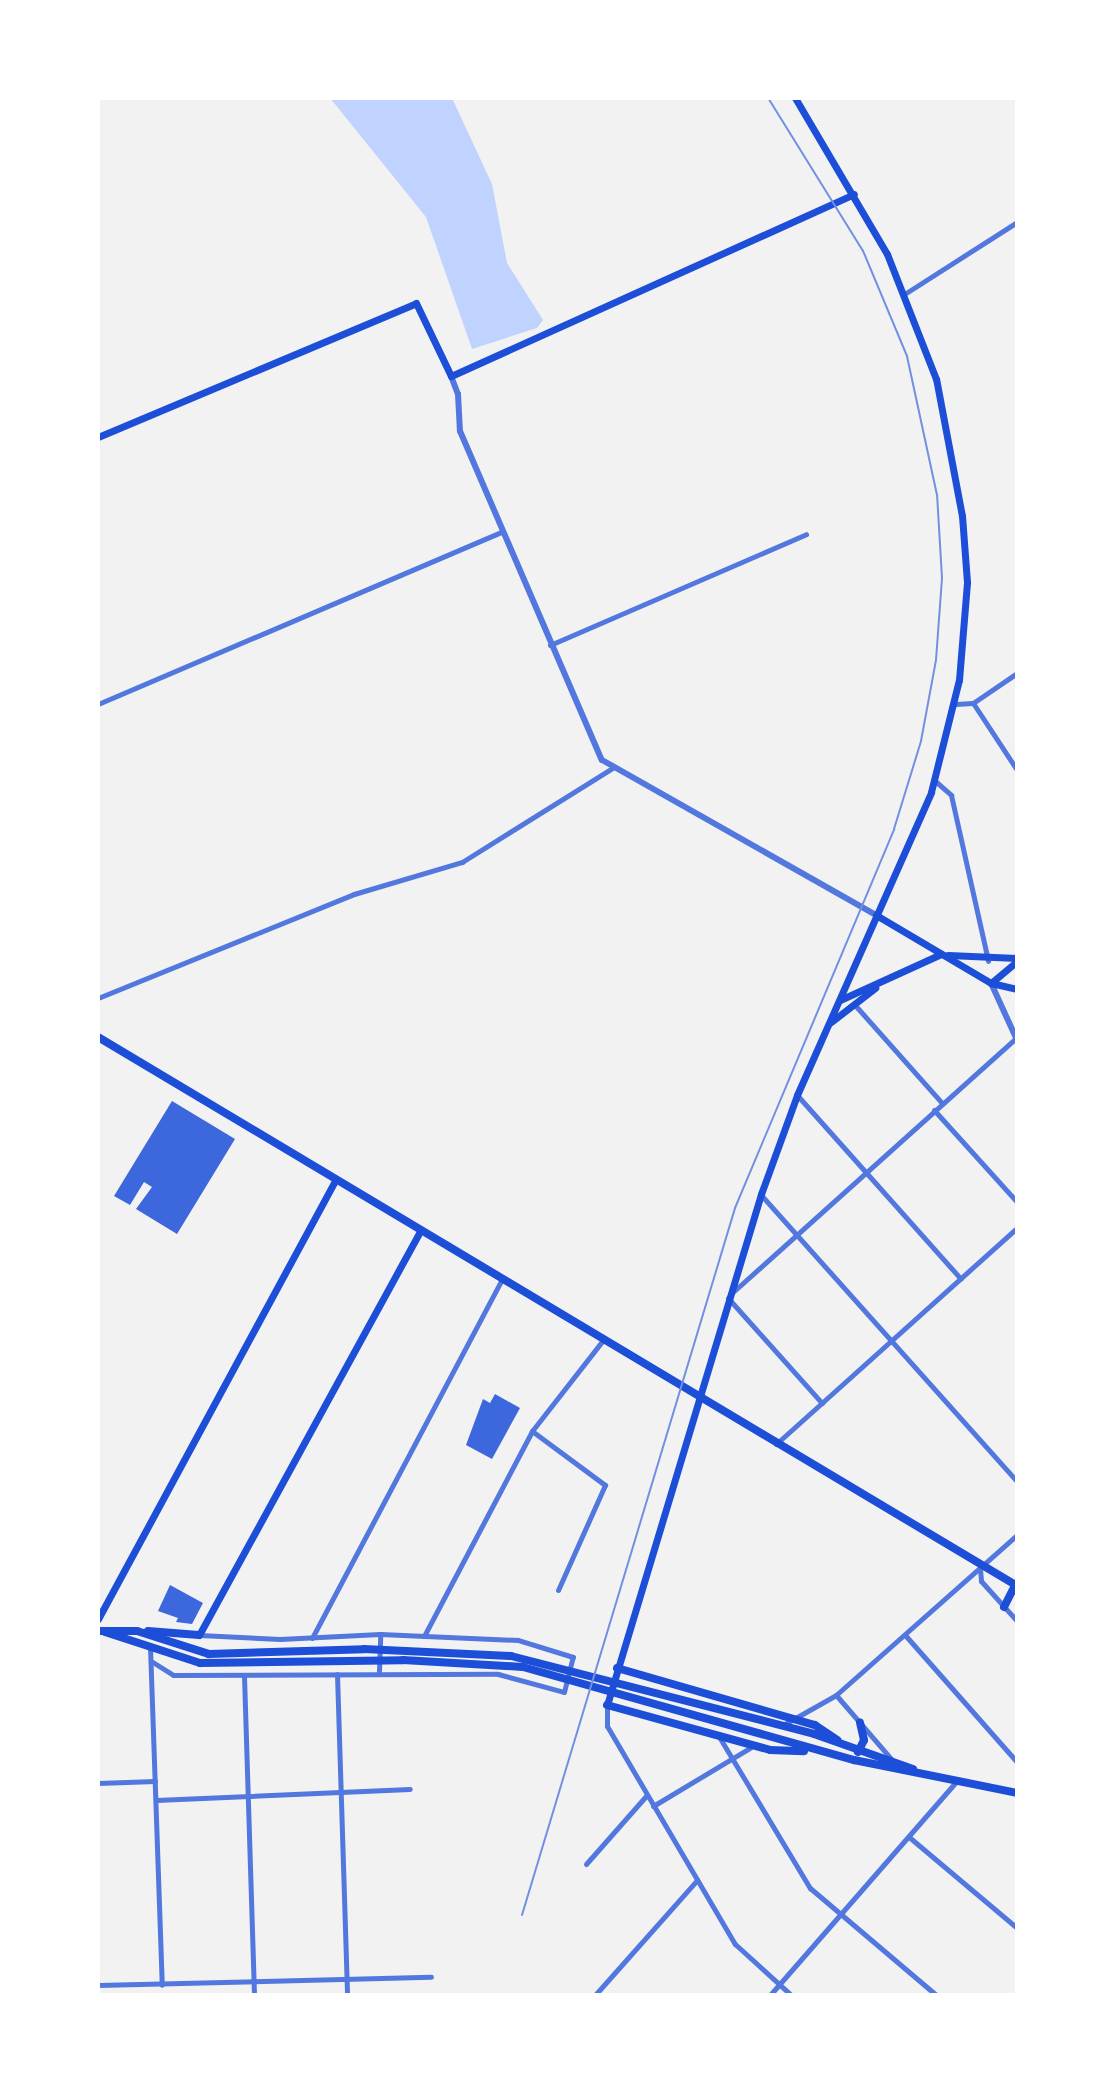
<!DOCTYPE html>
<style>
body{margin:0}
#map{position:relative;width:1115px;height:2093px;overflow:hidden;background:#f2f2f2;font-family:Quicksand,sans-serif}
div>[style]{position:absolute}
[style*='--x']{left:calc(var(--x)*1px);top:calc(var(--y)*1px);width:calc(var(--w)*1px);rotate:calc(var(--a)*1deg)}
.water>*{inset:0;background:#bfd3fe}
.building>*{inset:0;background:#3d67dc}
.minor>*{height:5px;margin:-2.5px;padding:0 2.5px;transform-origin:2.5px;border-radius:2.5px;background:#5277de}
.tertiary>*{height:6px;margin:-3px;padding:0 3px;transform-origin:3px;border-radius:3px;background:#5277de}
.secondary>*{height:7px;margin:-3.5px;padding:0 3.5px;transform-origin:3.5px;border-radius:3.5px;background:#1d4ed8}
.primary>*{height:8px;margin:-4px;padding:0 4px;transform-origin:4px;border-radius:4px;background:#1d4ed8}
.rail>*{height:2px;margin:-1px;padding:0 1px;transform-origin:1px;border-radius:1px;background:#7290e2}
span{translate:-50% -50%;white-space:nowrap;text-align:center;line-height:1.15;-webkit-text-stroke:6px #fff;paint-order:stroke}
.frame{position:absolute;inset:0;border:100px solid #fff;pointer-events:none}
</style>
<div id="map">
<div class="water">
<div style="clip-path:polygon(330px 98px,452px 98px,492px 184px,507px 263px,543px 320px,537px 328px,472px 349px,426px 217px)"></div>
</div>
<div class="building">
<div style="clip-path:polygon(172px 1101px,235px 1139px,177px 1234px,136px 1209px,152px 1187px,144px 1182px,130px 1205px,114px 1196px)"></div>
<div style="clip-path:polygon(495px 1394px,520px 1408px,492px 1459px,466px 1445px,483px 1399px,490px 1403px)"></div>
<div style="clip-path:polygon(170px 1585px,203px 1603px,192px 1624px,176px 1622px,178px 1618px,158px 1611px)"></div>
</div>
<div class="minor">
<div style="--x:906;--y:293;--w:132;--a:-32.6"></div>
<div style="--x:550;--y:645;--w:279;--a:-23.4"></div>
<div style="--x:973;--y:703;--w:80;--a:56.7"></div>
<div style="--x:98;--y:704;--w:438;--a:-23.1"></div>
<div style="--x:955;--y:704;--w:18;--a:-3"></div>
<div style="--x:973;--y:703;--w:53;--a:-34.3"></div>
<div style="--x:934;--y:780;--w:23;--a:41"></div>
<div style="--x:951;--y:795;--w:170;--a:77.4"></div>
<div style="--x:98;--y:998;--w:276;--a:-22.1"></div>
<div style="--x:354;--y:894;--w:113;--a:-16.5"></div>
<div style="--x:462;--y:862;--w:179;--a:-32"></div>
<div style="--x:854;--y:1004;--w:132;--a:48.4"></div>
<div style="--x:797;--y:1095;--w:246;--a:48.3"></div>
<div style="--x:934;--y:1110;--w:124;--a:47.9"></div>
<div style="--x:761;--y:1195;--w:384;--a:48.2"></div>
<div style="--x:734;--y:1291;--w:379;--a:-41.9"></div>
<div style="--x:728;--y:1298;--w:141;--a:48.2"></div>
<div style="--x:532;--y:1431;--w:91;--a:36.5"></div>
<div style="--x:605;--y:1485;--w:115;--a:114.1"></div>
<div style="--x:776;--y:1444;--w:324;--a:-41.9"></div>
<div style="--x:980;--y:1569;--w:12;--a:85"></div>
<div style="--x:981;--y:1581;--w:54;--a:48"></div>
<div style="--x:905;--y:1635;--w:169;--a:48.6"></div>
<div style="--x:424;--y:1636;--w:232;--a:-62.2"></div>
<div style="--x:532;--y:1431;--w:115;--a:-52"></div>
<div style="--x:312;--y:1638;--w:406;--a:-62.1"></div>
<div style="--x:150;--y:1647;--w:338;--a:88"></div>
<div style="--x:151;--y:1661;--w:26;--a:32"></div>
<div style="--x:173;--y:1675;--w:325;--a:-0.2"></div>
<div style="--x:498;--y:1674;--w:68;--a:15.3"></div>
<div style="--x:564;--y:1692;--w:36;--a:-76"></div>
<div style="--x:573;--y:1657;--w:58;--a:-162.8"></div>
<div style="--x:518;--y:1640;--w:138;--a:-177.5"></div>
<div style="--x:380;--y:1634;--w:100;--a:177.1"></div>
<div style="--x:280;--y:1639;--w:81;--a:-177.2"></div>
<div style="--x:379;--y:1671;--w:37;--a:-88"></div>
<div style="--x:337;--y:1674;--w:321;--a:88.2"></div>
<div style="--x:244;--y:1676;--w:319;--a:88.2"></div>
<div style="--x:836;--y:1695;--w:87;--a:49.2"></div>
<div style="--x:607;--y:1705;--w:21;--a:90"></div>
<div style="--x:607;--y:1726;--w:253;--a:59.6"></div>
<div style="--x:735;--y:1944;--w:76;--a:42.3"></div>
<div style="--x:783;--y:1725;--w:61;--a:-29.5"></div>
<div style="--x:836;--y:1695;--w:242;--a:-41.5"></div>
<div style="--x:718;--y:1735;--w:179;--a:59"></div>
<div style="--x:810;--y:1888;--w:165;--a:40.3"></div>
<div style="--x:98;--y:1783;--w:57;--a:-2"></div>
<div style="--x:156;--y:1800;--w:254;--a:-2.5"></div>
<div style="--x:653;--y:1806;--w:114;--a:-31"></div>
<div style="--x:909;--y:1837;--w:141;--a:40.1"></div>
<div style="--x:586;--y:1864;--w:91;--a:-48.6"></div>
<div style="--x:98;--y:1985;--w:333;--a:-1.4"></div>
<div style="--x:595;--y:1995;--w:154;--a:-48.4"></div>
<div style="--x:770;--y:1995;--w:284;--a:-48.9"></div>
</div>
<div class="tertiary">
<div style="--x:451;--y:376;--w:19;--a:69"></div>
<div style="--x:458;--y:394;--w:37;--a:87"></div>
<div style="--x:460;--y:431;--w:358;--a:66.7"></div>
<div style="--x:602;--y:760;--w:315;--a:29.5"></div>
<div style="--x:991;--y:983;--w:63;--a:65.5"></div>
</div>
<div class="secondary">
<div style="--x:98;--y:437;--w:345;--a:-22.8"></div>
<div style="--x:416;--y:303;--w:81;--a:64.4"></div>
<div style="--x:451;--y:376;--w:442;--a:-24.3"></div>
<div style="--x:876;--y:915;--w:134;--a:30.6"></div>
<div style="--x:991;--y:983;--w:27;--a:13"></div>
<div style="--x:948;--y:955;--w:69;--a:2.5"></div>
<div style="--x:991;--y:983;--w:34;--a:-40"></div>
<div style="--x:840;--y:1000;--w:111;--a:-24.5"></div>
<div style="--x:831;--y:1022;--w:56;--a:-37.7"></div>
<div style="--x:98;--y:1619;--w:499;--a:-61.6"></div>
<div style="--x:199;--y:1635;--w:462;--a:-61.3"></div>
<div style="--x:607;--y:1705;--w:534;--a:-73.23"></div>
<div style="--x:761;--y:1194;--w:105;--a:-70"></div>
<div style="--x:797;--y:1095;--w:331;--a:-66.1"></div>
<div style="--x:931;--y:792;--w:115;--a:-76"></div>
<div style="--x:959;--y:680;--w:98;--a:-85.3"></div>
<div style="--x:967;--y:582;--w:66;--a:-94.3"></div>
<div style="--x:962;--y:516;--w:139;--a:-100.7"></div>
<div style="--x:936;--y:379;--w:134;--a:-111.4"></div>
<div style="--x:887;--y:254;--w:181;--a:-120.5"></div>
</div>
<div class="primary">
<div style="--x:98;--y:1037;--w:1070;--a:30.85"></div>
<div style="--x:1004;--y:1607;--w:25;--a:-63"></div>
<div style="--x:98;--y:1631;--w:39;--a:0"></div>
<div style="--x:137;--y:1631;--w:76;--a:17.7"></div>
<div style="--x:209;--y:1654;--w:155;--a:-1.8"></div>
<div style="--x:364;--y:1649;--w:147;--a:2.7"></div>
<div style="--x:511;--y:1656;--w:313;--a:14.4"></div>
<div style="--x:814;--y:1734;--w:105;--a:19.5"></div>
<div style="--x:148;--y:1631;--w:51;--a:4.5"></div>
<div style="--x:105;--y:1632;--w:100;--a:18.1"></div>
<div style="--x:200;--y:1663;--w:203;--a:-0.8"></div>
<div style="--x:403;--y:1660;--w:120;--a:3.3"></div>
<div style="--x:523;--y:1667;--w:344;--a:15.7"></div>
<div style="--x:854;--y:1760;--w:166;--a:11.4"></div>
<div style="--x:617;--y:1668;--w:206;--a:16.1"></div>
<div style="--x:815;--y:1725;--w:27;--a:34"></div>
<div style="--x:607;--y:1705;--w:169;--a:15.4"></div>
<div style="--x:770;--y:1750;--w:34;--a:2"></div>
<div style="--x:858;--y:1752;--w:13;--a:-63"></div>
<div style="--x:864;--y:1740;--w:18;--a:-103"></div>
</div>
<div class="rail">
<div style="--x:522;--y:1915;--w:738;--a:-73.23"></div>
<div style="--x:735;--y:1208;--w:411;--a:-67.2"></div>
<div style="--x:894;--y:829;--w:92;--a:-72.9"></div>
<div style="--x:921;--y:741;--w:82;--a:-79.5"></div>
<div style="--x:936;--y:660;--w:82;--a:-85.8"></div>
<div style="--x:942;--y:578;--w:83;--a:-93.4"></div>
<div style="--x:937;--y:495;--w:142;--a:-102.2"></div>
<div style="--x:907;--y:356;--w:114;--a:-112.7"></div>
<div style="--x:863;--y:251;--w:180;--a:-121.8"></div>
</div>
<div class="frame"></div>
</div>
